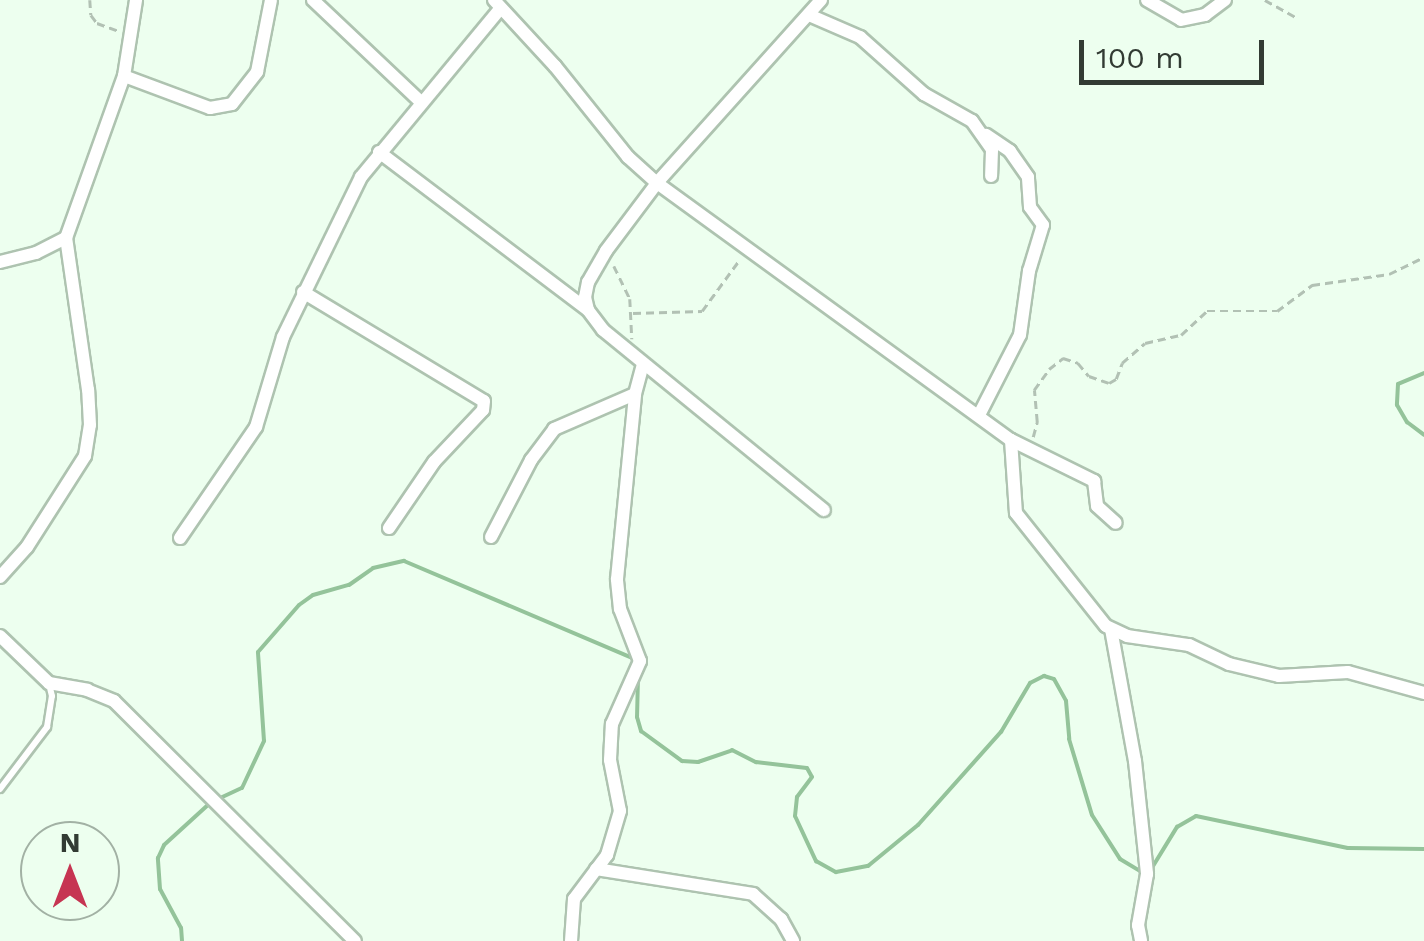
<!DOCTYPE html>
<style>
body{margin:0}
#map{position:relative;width:1424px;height:941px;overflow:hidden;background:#edffef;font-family:"Work Sans",sans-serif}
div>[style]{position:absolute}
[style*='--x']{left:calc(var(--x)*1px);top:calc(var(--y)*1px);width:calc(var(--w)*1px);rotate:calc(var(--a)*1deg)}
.stream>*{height:4px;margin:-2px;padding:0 2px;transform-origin:2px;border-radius:2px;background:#94c39a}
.path>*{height:2.5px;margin-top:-1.25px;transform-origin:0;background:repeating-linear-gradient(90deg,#b2c1b4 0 8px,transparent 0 13px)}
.roads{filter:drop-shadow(2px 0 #aec3b0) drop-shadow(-2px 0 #aec3b0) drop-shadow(0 2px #aec3b0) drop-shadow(0 -2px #aec3b0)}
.lane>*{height:6px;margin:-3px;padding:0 3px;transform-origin:3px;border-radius:3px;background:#fff}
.street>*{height:12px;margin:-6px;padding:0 6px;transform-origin:6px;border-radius:6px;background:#fff}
span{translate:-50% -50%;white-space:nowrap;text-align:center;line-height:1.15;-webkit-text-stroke:8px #edffef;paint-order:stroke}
.north{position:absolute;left:20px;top:821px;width:100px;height:100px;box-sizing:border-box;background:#edffef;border:2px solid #a2b1a4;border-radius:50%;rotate:0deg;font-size:28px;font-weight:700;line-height:40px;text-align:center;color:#323b33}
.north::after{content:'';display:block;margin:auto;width:35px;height:45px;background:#c63552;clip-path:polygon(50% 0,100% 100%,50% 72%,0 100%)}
.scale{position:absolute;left:1079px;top:40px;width:185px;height:45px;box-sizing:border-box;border:5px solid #323b33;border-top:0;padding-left:12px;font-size:30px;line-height:35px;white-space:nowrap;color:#323b33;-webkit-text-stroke:8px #edffef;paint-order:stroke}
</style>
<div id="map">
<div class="stream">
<div style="--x:1424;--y:373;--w:28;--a:157"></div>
<div style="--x:1398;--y:384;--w:21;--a:93"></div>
<div style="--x:1397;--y:405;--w:20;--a:60"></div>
<div style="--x:1407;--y:422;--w:21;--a:37"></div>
<div style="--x:638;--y:677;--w:40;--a:91.4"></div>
<div style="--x:637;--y:717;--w:15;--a:74"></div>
<div style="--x:641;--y:731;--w:51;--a:36.2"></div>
<div style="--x:682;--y:761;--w:16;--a:4"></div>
<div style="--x:698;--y:762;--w:36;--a:-19"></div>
<div style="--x:732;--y:750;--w:27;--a:27"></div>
<div style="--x:756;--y:762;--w:51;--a:6.7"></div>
<div style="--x:807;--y:768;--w:10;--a:61"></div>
<div style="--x:812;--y:777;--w:25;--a:127"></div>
<div style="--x:797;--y:797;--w:19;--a:96"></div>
<div style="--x:795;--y:816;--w:50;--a:65"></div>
<div style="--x:816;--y:861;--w:23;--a:29"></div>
<div style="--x:836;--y:872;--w:33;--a:-11"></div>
<div style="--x:868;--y:866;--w:65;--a:-39.4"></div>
<div style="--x:918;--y:825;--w:125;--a:-48.3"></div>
<div style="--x:1001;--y:732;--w:57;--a:-59.4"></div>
<div style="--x:1030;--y:683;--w:16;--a:-27"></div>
<div style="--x:1044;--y:676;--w:10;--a:17"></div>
<div style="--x:1054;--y:679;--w:25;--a:61"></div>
<div style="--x:1066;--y:701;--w:38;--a:85"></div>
<div style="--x:1069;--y:739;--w:79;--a:73.2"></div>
<div style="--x:1092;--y:815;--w:52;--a:57.5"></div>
<div style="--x:1120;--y:859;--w:26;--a:31"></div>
<div style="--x:218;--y:799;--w:26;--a:-25"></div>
<div style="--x:242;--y:788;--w:52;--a:-64.9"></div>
<div style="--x:264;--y:741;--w:89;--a:-93.9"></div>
<div style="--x:258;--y:652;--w:62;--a:-48.9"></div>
<div style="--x:299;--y:605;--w:17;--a:-36"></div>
<div style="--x:313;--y:595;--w:37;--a:-16"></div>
<div style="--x:349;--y:585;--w:29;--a:-35"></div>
<div style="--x:373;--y:568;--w:32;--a:-13"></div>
<div style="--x:404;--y:561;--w:249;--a:23"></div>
<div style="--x:1150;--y:871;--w:52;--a:-58.5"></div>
<div style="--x:1177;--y:827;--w:22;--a:-30"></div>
<div style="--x:1196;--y:816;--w:155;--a:11.9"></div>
<div style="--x:1348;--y:848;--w:76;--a:0.8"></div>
<div style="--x:182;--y:941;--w:13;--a:-94"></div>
<div style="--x:181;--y:928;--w:44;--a:-118.3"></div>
<div style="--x:160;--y:889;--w:31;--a:-94"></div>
<div style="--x:158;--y:858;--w:14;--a:-65"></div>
<div style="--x:164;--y:845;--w:62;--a:-42.4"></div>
</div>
<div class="path">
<div style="--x:90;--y:0;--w:15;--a:86"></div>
<div style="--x:91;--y:15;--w:10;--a:53"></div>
<div style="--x:97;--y:23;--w:23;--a:20"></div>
<div style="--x:1265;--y:0;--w:35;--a:29"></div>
<div style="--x:614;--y:266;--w:37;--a:64"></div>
<div style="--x:630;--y:299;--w:40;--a:87.1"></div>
<div style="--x:633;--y:313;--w:69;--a:-1.7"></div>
<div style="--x:702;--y:311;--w:64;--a:-53.8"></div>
<div style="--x:1033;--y:437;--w:16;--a:-75"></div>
<div style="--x:1037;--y:422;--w:32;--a:-95"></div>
<div style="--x:1034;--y:390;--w:26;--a:-54"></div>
<div style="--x:1049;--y:369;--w:18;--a:-38"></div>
<div style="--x:1063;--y:358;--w:16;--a:18"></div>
<div style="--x:1078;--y:363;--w:17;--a:50"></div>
<div style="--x:1089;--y:376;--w:21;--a:19"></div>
<div style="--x:1109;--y:383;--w:8;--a:-30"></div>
<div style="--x:1116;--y:379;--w:17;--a:-69"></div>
<div style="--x:1122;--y:363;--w:30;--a:-41"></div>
<div style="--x:1145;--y:343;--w:37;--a:-13"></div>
<div style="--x:1181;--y:335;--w:35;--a:-43"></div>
<div style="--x:1207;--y:311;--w:70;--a:0"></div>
<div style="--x:1277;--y:311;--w:44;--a:-36.6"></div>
<div style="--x:1312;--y:285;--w:78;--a:-8.1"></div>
<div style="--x:1389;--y:274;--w:39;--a:-26"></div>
</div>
<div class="roads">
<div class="lane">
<div style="--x:0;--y:789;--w:78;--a:-52.8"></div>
<div style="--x:47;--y:727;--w:31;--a:-81"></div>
<div style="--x:52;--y:696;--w:12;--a:-104"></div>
</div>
<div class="street">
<div style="--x:313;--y:0;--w:149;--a:43.4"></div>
<div style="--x:494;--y:0;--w:90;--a:47.3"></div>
<div style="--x:555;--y:66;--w:117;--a:51.3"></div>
<div style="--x:628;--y:157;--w:39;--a:42"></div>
<div style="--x:657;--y:183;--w:437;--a:36"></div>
<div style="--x:1011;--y:440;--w:73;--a:86.1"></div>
<div style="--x:1016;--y:513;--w:144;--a:51.5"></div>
<div style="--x:1106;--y:626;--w:23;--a:25"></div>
<div style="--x:1127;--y:636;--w:63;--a:8.3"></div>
<div style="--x:1189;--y:645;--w:44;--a:25.4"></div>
<div style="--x:1229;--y:664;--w:51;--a:13.5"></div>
<div style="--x:1279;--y:676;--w:69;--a:-3.3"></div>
<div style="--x:1348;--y:672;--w:79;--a:15.4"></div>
<div style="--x:821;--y:0;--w:246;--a:131.9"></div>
<div style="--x:657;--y:183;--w:85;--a:126.9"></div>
<div style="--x:606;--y:251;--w:36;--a:120"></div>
<div style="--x:588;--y:282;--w:15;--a:101"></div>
<div style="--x:585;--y:297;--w:13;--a:77"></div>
<div style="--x:588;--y:310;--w:25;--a:53"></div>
<div style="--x:603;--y:330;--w:285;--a:39.2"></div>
<div style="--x:1147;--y:0;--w:39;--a:30"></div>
<div style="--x:1181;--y:20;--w:25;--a:-12"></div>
<div style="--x:1205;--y:15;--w:25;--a:-37"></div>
<div style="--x:809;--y:15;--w:56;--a:23.3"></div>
<div style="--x:860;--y:37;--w:86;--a:41.7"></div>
<div style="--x:924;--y:94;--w:55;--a:29.4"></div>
<div style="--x:972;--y:121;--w:35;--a:55"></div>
<div style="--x:992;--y:150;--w:26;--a:92"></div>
<div style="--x:124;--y:76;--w:92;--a:20.4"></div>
<div style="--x:210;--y:108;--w:22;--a:-10"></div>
<div style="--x:232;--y:104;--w:41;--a:-52"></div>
<div style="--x:257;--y:72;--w:73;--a:-79"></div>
<div style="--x:379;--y:152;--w:262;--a:37.1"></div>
<div style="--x:0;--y:262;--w:37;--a:-14"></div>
<div style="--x:36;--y:253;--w:34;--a:-27"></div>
<div style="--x:303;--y:292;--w:211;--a:31.1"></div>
<div style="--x:484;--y:401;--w:9;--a:96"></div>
<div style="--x:483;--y:410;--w:71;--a:133.3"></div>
<div style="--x:434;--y:462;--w:80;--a:124.3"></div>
<div style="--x:979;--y:415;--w:90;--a:-62.9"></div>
<div style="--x:1020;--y:335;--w:65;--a:-82"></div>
<div style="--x:1029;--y:271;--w:48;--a:-73.1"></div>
<div style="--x:1043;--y:225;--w:22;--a:-126"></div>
<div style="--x:1030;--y:207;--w:30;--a:-94"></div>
<div style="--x:1028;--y:177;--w:32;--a:-125"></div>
<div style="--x:1010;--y:151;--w:29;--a:-146"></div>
<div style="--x:1011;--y:440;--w:93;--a:26.3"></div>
<div style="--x:1094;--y:481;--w:25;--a:83"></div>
<div style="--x:1097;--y:506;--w:25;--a:42"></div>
<div style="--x:491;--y:537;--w:87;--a:-62.5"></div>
<div style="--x:531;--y:460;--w:39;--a:-53"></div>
<div style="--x:554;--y:429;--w:88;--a:-23.4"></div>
<div style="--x:635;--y:394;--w:30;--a:-75"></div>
<div style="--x:180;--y:538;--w:135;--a:-55.6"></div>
<div style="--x:256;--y:427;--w:94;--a:-73.3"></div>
<div style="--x:283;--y:337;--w:178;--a:-64"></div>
<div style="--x:361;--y:177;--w:218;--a:-50.4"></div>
<div style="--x:0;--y:577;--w:40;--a:-48"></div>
<div style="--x:27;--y:547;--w:108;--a:-57.5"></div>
<div style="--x:85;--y:456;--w:31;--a:-81"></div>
<div style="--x:90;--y:425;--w:35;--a:-93"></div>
<div style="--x:88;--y:390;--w:154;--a:-98.2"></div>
<div style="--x:66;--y:238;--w:172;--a:-70.3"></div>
<div style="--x:124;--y:76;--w:77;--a:-81"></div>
<div style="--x:1111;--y:629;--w:134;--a:79.7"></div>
<div style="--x:1135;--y:761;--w:114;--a:83.9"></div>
<div style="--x:1147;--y:874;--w:52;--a:100"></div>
<div style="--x:1138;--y:925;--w:16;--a:79"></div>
<div style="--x:0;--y:636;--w:68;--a:43.8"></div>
<div style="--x:49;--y:683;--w:39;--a:10"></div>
<div style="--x:87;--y:690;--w:29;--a:22"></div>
<div style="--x:114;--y:701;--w:340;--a:44.9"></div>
<div style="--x:596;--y:869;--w:159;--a:9"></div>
<div style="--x:753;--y:894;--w:38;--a:42"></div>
<div style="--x:781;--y:919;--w:25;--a:61"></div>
<div style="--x:571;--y:941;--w:42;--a:-85.9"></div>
<div style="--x:574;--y:899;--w:55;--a:-53.1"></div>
<div style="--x:607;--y:855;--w:46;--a:-73.5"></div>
<div style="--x:620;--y:811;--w:52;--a:-101.1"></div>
<div style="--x:610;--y:760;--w:36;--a:-87"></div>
<div style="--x:612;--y:724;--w:69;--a:-66"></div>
<div style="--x:640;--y:661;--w:56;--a:-111"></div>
<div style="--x:620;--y:609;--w:30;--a:-96"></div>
<div style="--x:617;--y:579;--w:186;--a:-84.4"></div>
</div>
</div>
<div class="north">N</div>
<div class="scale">100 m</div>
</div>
